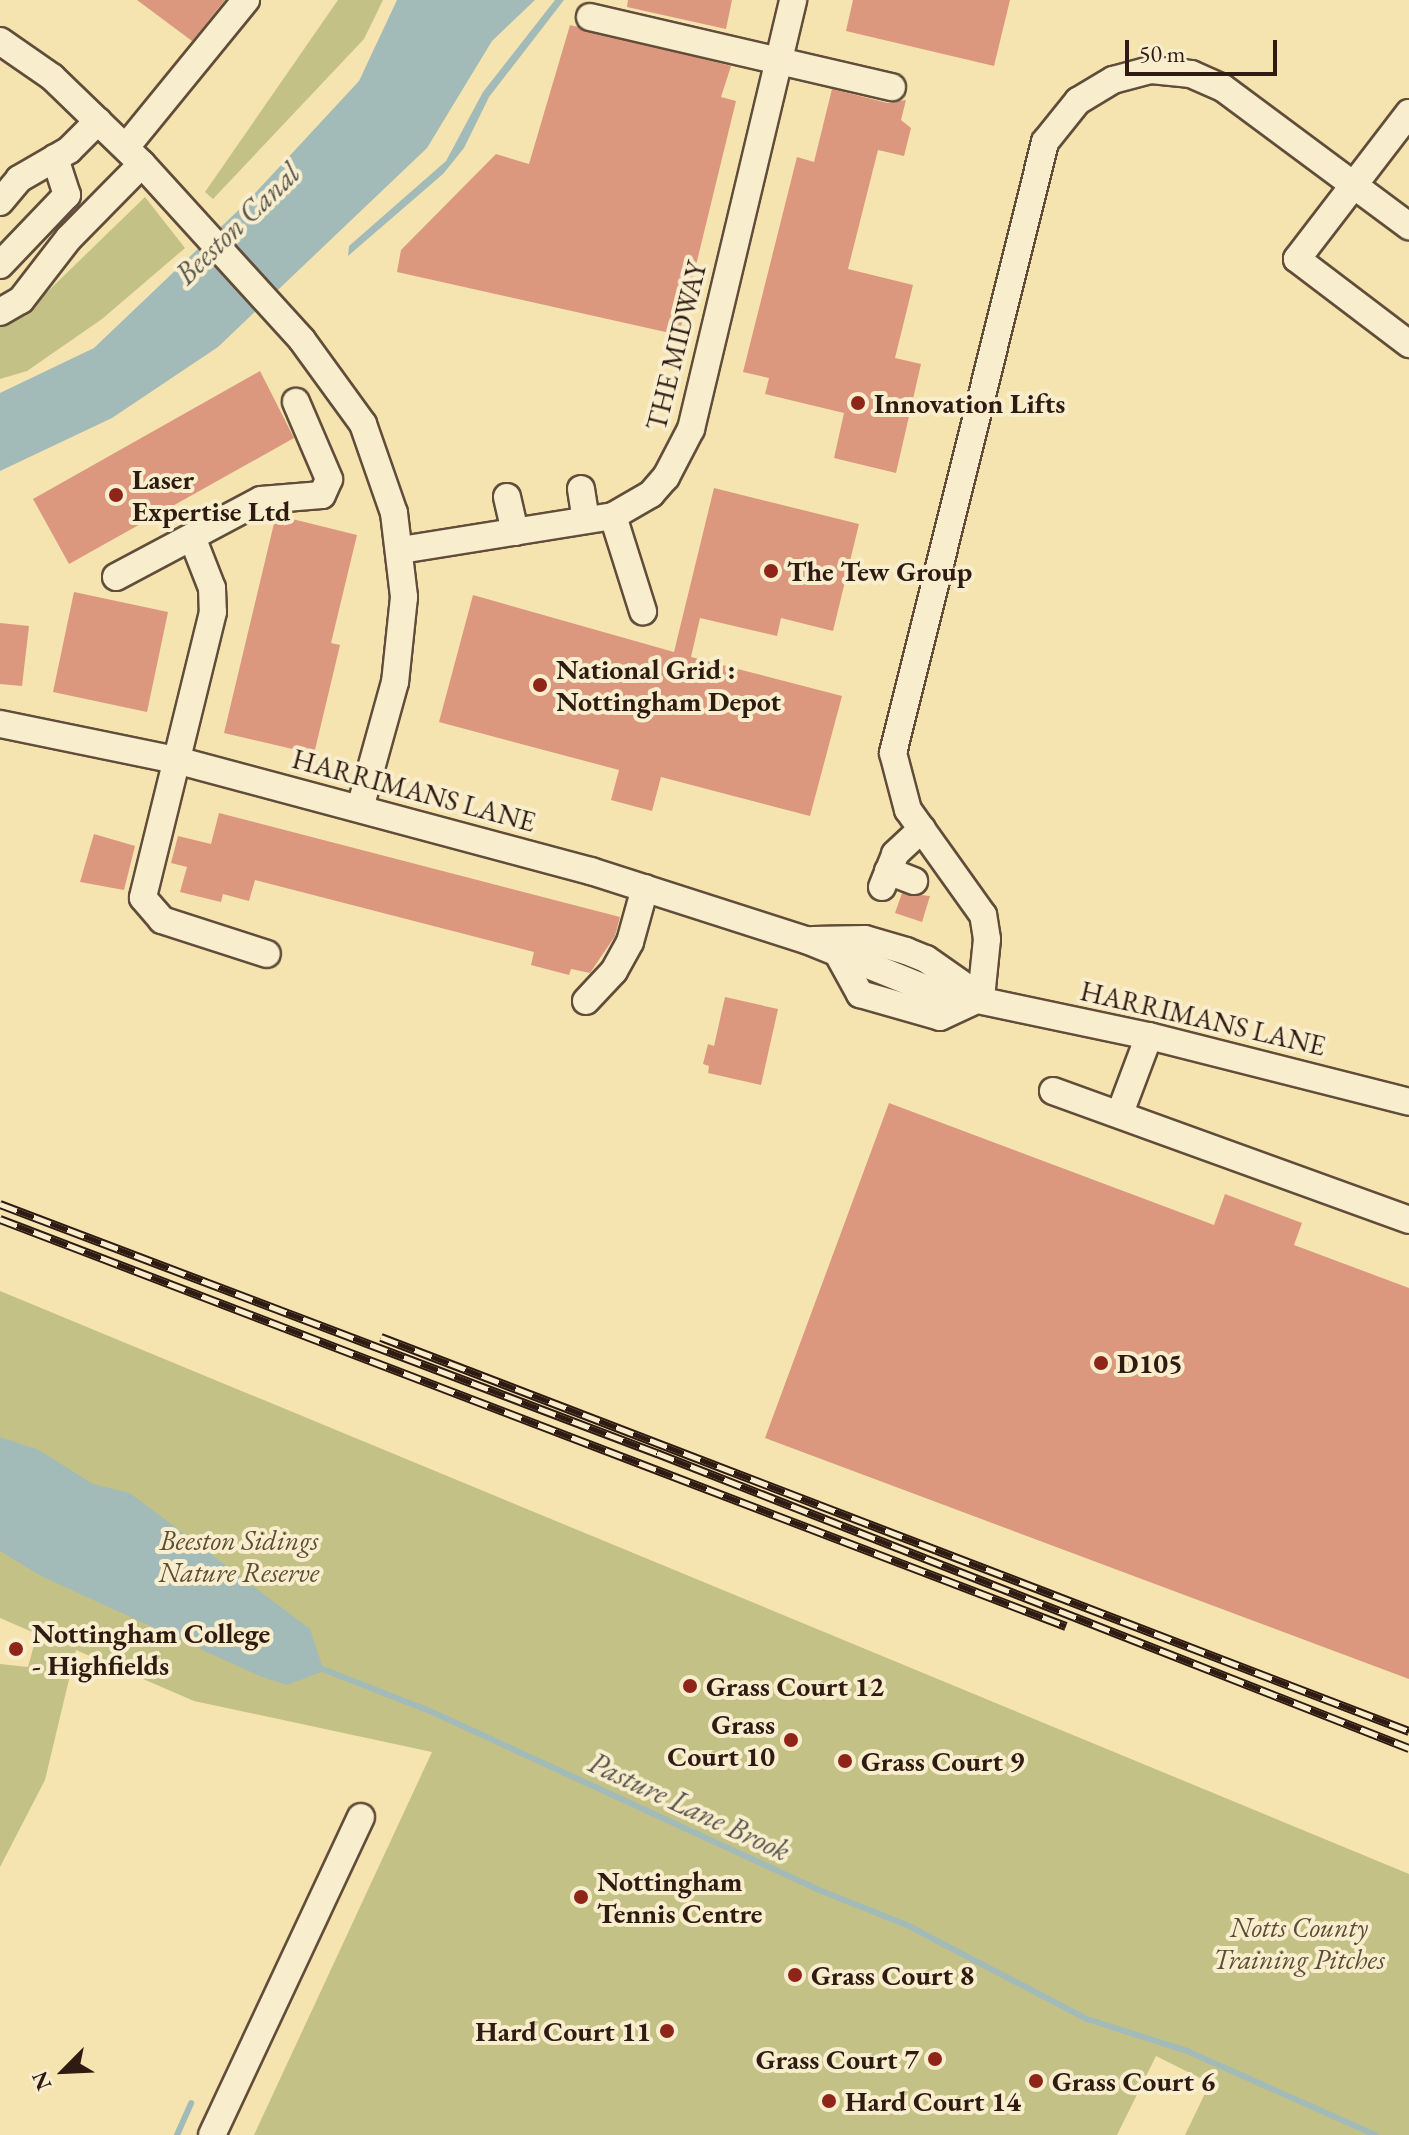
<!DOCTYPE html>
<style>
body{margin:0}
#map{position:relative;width:1409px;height:2135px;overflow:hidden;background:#f5e3b0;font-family:"EB Garamond",serif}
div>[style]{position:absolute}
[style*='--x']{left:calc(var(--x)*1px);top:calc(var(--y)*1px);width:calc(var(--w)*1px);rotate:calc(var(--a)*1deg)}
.green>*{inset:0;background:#c3c186}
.water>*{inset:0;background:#a3bbb8}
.stream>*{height:6px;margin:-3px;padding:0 3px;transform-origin:3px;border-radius:3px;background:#a3bbb8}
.building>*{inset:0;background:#dc987e}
.roads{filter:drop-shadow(2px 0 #614d3a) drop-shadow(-2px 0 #614d3a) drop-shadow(0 2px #614d3a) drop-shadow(0 -2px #614d3a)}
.minor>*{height:26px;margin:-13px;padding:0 13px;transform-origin:13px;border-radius:13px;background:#f8edcc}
.rail>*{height:9px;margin-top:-4.5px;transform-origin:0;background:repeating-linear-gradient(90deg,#f8edcc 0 18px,#301b12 0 36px);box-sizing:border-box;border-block:2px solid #301b12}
.dots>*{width:22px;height:22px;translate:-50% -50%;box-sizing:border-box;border:4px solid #f8edcc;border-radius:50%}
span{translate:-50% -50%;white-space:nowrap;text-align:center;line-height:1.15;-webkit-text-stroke:8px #f8edcc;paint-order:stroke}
.street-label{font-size:28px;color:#301b12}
.poi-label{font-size:28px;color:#301b12;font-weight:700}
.left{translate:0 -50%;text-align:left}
.right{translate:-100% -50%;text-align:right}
.park-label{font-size:28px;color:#5c4d35;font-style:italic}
.water-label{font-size:30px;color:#58534c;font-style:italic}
.north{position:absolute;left:24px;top:2031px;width:80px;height:80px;-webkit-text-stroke:6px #f8edcc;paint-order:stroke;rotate:246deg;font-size:22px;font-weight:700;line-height:32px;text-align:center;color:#301b12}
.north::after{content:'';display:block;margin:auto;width:28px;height:36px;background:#301b12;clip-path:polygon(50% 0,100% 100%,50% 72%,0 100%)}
.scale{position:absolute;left:1125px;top:40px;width:152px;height:36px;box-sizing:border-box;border:4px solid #301b12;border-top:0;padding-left:10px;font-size:24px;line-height:28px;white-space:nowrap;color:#301b12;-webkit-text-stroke:6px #f8edcc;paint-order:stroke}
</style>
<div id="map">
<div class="green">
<div style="clip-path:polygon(338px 0,383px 0,364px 39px,213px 199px,205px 192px)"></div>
<div style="clip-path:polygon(145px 197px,185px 248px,102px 319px,27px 371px,0 379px,0 325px,43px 296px)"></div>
<div style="clip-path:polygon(0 1291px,1409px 1874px,1409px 2135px,1185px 2135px,1210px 2083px,1156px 2056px,1117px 2135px,254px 2135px,432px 1752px,194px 1701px,76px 1650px,45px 1780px,0 1867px,0 1664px,28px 1667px,37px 1634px,0 1618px)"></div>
</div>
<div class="water">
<div style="clip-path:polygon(397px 0,535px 0,492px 41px,427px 148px,218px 347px,112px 418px,0 471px,0 393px,94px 348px,245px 204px,359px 81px)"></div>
<div style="clip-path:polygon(555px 0,564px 0,489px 97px,464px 148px,443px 174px,348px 256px,349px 246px,446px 161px,483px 92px)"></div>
<div style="clip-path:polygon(0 1437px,39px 1450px,93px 1484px,130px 1493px,310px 1629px,324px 1671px,287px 1685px,259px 1676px,41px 1576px,0 1551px)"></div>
</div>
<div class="stream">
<div style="--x:320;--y:1668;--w:118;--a:21.4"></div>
<div style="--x:430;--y:1711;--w:428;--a:24.7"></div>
<div style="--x:819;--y:1890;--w:95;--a:21.7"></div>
<div style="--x:907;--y:1925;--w:203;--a:27.6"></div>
<div style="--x:1087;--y:2019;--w:105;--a:17.7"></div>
<div style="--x:1187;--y:2051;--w:207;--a:24"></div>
<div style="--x:177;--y:2135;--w:35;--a:-66"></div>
</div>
<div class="building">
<div style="clip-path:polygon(137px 0,225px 0,192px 41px)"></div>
<div style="clip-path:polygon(628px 0,732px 0,726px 29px,627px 7px)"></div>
<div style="clip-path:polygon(853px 0,1010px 0,994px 66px,846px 31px)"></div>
<div style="clip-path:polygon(570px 25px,731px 66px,721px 97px,736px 101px,679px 335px,397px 272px,401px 250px,496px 154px,529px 164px)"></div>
<div style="clip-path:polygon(832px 89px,888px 103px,906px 100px,901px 120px,911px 128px,904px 156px,878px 150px,848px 269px,913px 285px,895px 358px,921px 364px,896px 473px,834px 458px,844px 413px,765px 394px,769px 378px,743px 372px,797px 157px,814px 162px)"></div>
<div style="clip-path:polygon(260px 371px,294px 438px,69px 564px,33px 499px)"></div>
<div style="clip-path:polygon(714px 488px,859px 524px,833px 631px,781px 618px,777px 636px,700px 618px,691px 657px,842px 696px,810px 816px,661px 777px,652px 811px,611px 800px,619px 770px,439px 722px,473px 595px,674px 652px)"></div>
<div style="clip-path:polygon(276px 515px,357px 535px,331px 643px,340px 645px,314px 754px,224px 733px)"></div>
<div style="clip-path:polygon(74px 592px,168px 612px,147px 712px,53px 692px)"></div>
<div style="clip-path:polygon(0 623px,29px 626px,22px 686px,0 684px)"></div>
<div style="clip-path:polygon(219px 813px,620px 917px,615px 936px,590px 973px,571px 969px,569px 975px,531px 965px,534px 952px,255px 880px,249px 901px,223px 894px,221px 902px,180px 892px,187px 867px,171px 863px,178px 836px,211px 844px)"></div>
<div style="clip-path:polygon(94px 834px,135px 846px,124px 890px,80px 882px)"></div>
<div style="clip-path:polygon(902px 893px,930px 896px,922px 922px,895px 913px)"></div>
<div style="clip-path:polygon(725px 997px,778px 1009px,761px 1085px,708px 1073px,709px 1066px,703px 1064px,708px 1044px,714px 1046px)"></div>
<div style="clip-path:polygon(889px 1103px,1214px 1225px,1225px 1194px,1302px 1223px,1294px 1245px,1409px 1288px,1409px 1679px,765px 1438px)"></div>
</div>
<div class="roads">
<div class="minor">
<div style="--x:590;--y:17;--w:310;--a:13.1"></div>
<div style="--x:0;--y:41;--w:63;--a:34.7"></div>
<div style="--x:52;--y:77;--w:125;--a:44"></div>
<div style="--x:142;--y:164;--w:238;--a:47.7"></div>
<div style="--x:302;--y:340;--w:104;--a:54"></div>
<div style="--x:363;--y:424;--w:94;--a:70.8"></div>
<div style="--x:394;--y:513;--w:85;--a:83.2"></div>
<div style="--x:404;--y:597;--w:85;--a:96"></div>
<div style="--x:395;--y:682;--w:131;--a:105.5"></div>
<div style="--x:1409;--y:113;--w:184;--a:127.5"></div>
<div style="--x:1297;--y:259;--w:141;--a:37.2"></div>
<div style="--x:126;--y:147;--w:190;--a:-50.8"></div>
<div style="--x:0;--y:202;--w:30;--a:-50"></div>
<div style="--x:19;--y:179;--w:58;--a:-30.1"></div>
<div style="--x:69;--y:150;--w:41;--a:-45"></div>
<div style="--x:0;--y:265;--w:97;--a:-46.3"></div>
<div style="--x:67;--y:195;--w:39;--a:-108"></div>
<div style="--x:0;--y:312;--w:24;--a:-30"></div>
<div style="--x:21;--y:300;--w:78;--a:-52.3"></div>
<div style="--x:69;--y:238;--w:104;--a:-45.4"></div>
<div style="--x:581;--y:489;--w:31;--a:81"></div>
<div style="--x:507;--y:497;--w:36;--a:77"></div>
<div style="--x:613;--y:516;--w:100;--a:72.5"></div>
<div style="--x:192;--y:537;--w:55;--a:68.6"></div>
<div style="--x:212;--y:588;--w:24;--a:88"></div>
<div style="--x:213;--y:612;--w:294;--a:103.8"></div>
<div style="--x:143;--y:898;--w:29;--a:49"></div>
<div style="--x:162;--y:920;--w:110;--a:17.9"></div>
<div style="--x:401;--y:550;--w:215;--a:-9.1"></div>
<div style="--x:613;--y:516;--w:44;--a:-30.1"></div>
<div style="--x:651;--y:494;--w:23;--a:-49"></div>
<div style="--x:666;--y:477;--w:54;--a:-62.5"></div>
<div style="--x:691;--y:429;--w:441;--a:-76.6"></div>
<div style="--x:116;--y:577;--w:164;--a:-28"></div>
<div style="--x:261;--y:500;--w:61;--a:-4.7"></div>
<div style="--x:322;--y:495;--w:17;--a:-66"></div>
<div style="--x:329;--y:479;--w:84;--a:-113.2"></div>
<div style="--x:0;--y:724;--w:180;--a:11.6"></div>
<div style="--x:176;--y:760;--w:430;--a:15"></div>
<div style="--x:591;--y:871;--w:226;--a:17.8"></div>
<div style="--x:806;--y:940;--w:134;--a:22"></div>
<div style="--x:930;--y:990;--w:224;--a:11.9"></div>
<div style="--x:1149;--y:1036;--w:268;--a:14.2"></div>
<div style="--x:888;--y:871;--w:28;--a:21"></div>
<div style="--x:882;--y:887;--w:35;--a:-68"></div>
<div style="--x:895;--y:854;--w:37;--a:-43"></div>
<div style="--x:813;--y:940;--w:52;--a:-1.1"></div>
<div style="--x:865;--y:939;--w:43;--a:16.3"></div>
<div style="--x:906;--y:951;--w:22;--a:22"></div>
<div style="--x:926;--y:959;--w:61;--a:35"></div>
<div style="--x:838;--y:954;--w:46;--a:61.2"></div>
<div style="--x:860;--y:994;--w:83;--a:16"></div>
<div style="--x:940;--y:1017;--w:45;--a:-24.9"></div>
<div style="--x:981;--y:998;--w:59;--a:-84.2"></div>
<div style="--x:987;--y:939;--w:24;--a:-99"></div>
<div style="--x:983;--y:915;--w:129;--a:-125.5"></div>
<div style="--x:908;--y:810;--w:59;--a:-104.7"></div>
<div style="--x:893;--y:753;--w:630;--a:-76.03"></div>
<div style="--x:1045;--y:142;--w:53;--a:-51.2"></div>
<div style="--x:1078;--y:101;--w:41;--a:-31"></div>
<div style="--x:1113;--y:80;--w:39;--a:-15"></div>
<div style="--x:1151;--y:70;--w:40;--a:5.7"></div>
<div style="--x:1191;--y:74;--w:35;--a:24"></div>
<div style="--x:1223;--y:88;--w:232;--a:36.6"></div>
<div style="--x:586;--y:1001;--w:41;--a:-47"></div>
<div style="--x:614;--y:971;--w:33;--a:-61"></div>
<div style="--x:630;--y:942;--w:56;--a:-74.5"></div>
<div style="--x:1053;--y:1091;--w:379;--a:19.9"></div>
<div style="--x:1120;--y:1113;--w:82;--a:-69.4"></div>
<div style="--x:212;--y:2135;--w:351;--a:-64.9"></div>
</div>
</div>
<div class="rail">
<div style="--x:0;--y:1204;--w:703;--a:20.76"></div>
<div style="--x:657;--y:1453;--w:808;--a:21.42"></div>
<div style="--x:0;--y:1219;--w:1141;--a:20.9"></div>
<div style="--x:381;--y:1337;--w:1101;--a:20.97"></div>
</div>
<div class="dots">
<div style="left:858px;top:403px;background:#8f2418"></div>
<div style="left:116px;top:495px;background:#8f2418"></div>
<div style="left:771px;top:571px;background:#8f2418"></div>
<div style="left:540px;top:685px;background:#8f2418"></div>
<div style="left:1101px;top:1363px;background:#8f2418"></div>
<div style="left:16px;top:1649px;background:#8f2418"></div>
<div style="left:690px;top:1686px;background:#8f2418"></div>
<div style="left:791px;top:1740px;background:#8f2418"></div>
<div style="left:845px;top:1761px;background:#8f2418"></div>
<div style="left:581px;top:1897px;background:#8f2418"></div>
<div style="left:795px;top:1975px;background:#8f2418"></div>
<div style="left:667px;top:2031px;background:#8f2418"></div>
<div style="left:935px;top:2059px;background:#8f2418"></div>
<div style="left:1036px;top:2081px;background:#8f2418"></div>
<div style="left:829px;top:2101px;background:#8f2418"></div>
</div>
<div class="street-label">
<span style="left:676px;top:346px;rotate:-76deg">THE MIDWAY</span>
<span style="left:414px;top:790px;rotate:15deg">HARRIMANS LANE</span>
<span style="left:1203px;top:1018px;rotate:13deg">HARRIMANS LANE</span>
</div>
<div class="poi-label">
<span class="left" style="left:874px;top:403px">Innovation Lifts</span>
<span class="left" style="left:132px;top:495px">Laser<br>Expertise Ltd</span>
<span class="left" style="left:787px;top:571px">The Tew Group</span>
<span class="left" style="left:556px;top:685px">National Grid :<br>Nottingham Depot</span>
<span class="left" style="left:1117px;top:1363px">D105</span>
<span class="left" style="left:32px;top:1649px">Nottingham College<br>- Highfields</span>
<span class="left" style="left:706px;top:1686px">Grass Court 12</span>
<span class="right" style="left:775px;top:1740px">Grass<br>Court 10</span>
<span class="left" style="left:861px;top:1761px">Grass Court 9</span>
<span class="left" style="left:597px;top:1897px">Nottingham<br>Tennis Centre</span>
<span class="left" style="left:811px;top:1975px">Grass Court 8</span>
<span class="right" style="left:651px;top:2031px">Hard Court 11</span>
<span class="right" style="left:919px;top:2059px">Grass Court 7</span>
<span class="left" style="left:1052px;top:2081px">Grass Court 6</span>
<span class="left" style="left:845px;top:2101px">Hard Court 14</span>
</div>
<div class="park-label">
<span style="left:239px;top:1556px">Beeston Sidings<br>Nature Reserve</span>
<span style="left:1299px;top:1943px">Notts County<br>Training Pitches</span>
</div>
<div class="water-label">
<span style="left:238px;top:224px;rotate:-44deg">Beeston Canal</span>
<span style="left:689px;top:1807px;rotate:25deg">Pasture Lane Brook</span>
</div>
<div class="north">N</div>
<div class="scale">50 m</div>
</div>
